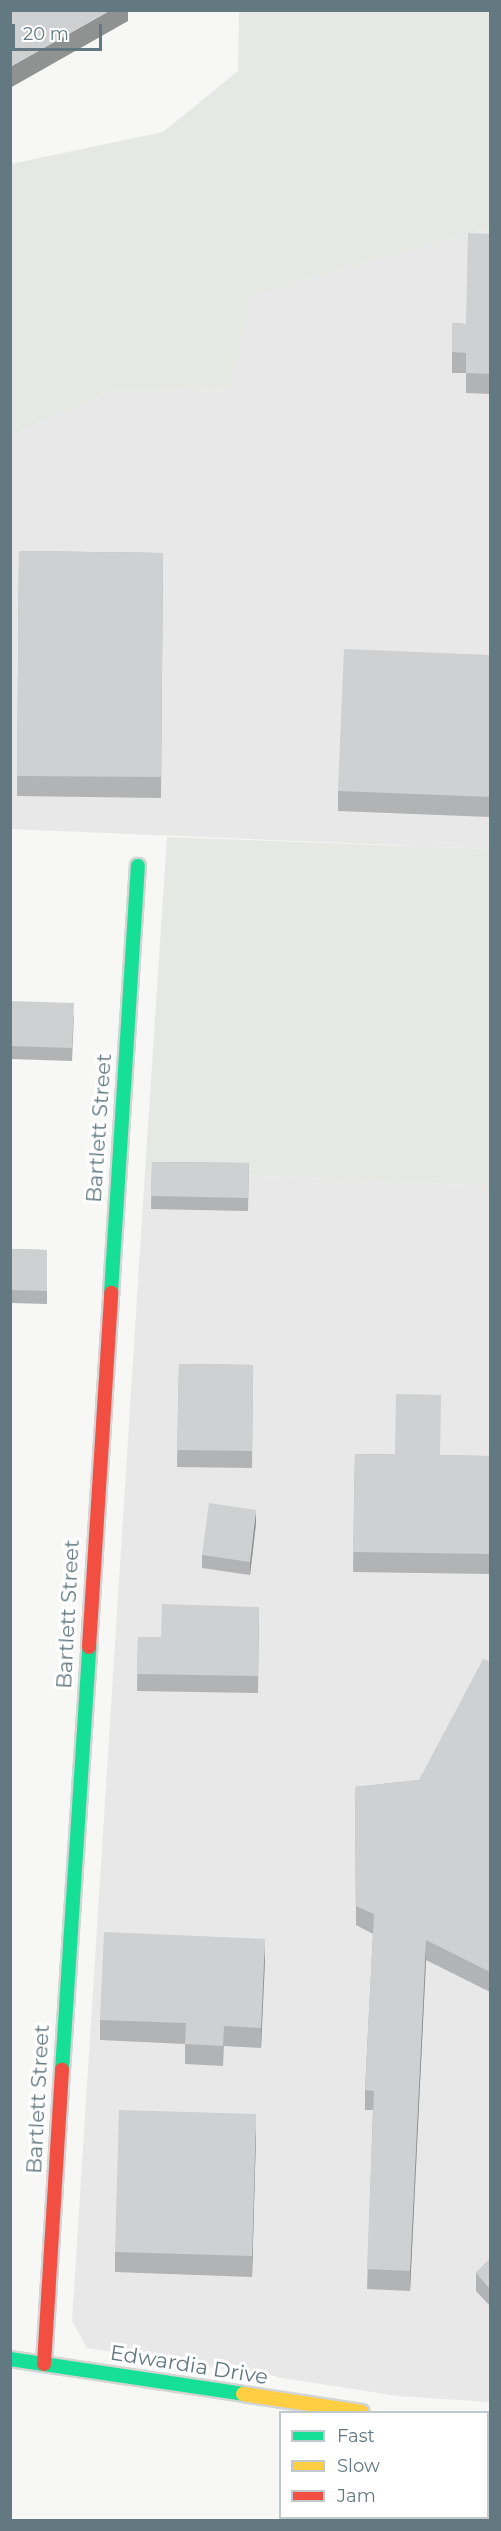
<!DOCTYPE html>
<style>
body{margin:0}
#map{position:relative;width:501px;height:2531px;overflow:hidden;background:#f7f7f6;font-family:Montserrat,sans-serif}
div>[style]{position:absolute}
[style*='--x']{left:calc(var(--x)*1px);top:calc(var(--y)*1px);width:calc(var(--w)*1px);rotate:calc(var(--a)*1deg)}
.built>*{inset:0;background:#e7e8e7}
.green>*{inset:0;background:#e6e9e3}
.roads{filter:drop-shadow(2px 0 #d3d4d4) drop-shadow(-2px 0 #d3d4d4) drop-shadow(0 2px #d3d4d4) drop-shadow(0 -2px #d3d4d4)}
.fast>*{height:14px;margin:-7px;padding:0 7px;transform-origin:7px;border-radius:7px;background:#16e098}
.slow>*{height:14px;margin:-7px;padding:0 7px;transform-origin:7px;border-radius:7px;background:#ffcf43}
.jam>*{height:14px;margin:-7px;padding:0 7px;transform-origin:7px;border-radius:7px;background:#f24e42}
.wall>*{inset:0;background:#b1b3b4}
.shaded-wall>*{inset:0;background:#909292}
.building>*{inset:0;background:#ced0d1}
span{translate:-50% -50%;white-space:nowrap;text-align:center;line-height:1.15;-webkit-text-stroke:6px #fff;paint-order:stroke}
.street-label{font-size:21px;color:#637981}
.frame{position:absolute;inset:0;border:12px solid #637981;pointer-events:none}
.legend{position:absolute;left:279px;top:2411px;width:210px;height:108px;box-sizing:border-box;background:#fff;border:2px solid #c1c9cd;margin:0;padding:8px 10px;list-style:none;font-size:18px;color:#637981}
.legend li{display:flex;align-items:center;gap:12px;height:30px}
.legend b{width:30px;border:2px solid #c1c9cd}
.scale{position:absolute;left:12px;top:24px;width:90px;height:27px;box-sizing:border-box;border:3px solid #637981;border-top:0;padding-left:8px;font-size:18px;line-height:21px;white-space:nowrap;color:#637981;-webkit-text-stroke:4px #fff;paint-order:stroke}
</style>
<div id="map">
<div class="built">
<div style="clip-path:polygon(490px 228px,490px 849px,11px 829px,11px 435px,109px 391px,230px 388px,250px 295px)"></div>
<div style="clip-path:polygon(145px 1171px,490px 1186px,490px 2402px,398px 2396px,87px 2348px,72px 2321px)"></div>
</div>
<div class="green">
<div style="clip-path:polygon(239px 11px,490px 11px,490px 228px,251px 295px,230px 388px,109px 391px,11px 435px,11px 164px,163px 132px,238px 71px)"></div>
<div style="clip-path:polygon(167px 837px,490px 849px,490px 1186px,145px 1171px)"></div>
</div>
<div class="roads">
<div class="fast">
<div style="--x:111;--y:1293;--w:428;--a:-86.4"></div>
<div style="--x:62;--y:2070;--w:424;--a:-86.3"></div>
<div style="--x:10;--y:2359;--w:236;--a:8.5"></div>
<div style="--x:488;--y:2431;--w:2;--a:-27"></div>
</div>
<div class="slow">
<div style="--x:243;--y:2394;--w:120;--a:8.6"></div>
</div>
<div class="jam">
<div style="--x:89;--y:1647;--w:355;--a:-86.4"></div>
<div style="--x:44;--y:2364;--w:295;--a:-86.5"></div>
</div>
</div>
<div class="wall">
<div style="clip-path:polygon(490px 234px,490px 394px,466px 393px,466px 373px,452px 373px,452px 323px,466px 324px)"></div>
<div style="clip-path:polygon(19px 551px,163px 553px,161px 798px,17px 796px)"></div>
<div style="clip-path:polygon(490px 655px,490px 817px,338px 811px,338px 791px)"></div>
<div style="clip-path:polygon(10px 1001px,74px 1016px,72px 1061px,10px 1059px)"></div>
<div style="clip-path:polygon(152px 1162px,249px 1163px,248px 1211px,151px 1209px)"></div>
<div style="clip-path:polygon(10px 1249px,47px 1250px,47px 1304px,10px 1303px)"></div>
<div style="clip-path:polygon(179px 1364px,253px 1365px,252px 1468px,177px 1467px)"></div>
<div style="clip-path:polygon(355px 1454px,490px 1456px,490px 1574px,353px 1572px)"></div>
<div style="clip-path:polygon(256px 1523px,250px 1575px,202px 1568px,202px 1555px)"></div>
<div style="clip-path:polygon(259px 1607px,258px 1693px,137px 1691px,138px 1637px,161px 1637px)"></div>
<div style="clip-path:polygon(490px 1662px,490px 1992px,426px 1960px,410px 2291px,367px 2289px,373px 2110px,365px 2110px,365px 2090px,373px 1934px,356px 1925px,355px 1787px,419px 1780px)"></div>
<div style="clip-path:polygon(265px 1959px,261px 2048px,224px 2046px,223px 2066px,185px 2064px,185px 2044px,100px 2040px,100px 2020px)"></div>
<div style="clip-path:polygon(256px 2134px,252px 2277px,115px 2272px,115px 2252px)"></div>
<div style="clip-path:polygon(490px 2259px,490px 2306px,476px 2291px,476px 2273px)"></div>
</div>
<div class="shaded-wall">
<div style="clip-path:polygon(111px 10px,128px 10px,128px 21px,10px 88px,10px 67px)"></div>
<div style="clip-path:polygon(256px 1510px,256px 1523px,250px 1575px,250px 1562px)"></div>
<div style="clip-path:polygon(265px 1939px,265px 1959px,261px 2048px,261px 2028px)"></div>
<div style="clip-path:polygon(426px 1940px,426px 1960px,410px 2291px,410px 2271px)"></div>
<div style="clip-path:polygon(256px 2114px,256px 2134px,252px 2277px,252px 2256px)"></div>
</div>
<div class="building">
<div style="clip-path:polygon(10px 10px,111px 10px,10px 67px)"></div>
<div style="clip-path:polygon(468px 233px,490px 234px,490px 374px,466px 373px,466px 353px,452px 352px,452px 323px,466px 324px)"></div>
<div style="clip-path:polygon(19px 551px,163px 553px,161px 777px,17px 776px)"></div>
<div style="clip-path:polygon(344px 649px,490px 655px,490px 797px,338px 791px)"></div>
<div style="clip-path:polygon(10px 1001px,74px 1003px,72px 1048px,10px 1046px)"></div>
<div style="clip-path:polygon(152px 1162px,249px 1163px,248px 1198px,151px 1196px)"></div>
<div style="clip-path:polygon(10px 1249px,47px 1250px,47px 1291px,10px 1290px)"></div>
<div style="clip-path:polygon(179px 1364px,253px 1365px,252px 1451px,177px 1450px)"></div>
<div style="clip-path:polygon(396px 1394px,441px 1395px,440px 1455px,490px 1456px,490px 1554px,353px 1552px,355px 1454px,395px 1455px)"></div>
<div style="clip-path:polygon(209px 1503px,256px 1510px,250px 1562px,202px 1555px)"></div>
<div style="clip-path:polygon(162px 1604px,259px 1607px,258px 1676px,137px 1674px,138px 1637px,161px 1637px)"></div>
<div style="clip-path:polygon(483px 1659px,490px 1662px,490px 1972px,426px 1940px,410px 2271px,367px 2269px,374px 2091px,365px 2090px,374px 1914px,356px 1906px,355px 1787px,419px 1780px)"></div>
<div style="clip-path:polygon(104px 1932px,265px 1939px,261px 2028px,224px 2026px,223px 2046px,185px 2044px,186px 2023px,100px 2020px)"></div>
<div style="clip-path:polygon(119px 2110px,256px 2114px,252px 2256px,115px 2252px)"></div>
<div style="clip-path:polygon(490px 2259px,490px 2289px,476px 2273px)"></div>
<div style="clip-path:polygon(488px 2508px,490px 2508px,490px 2520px,377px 2520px,377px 2517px,488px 2517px)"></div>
</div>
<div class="street-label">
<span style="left:99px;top:1128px;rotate:-86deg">Bartlett Street</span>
<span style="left:68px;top:1614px;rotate:-87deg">Bartlett Street</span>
<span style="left:38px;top:2099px;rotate:-87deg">Bartlett Street</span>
<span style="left:189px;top:2365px;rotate:9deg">Edwardia Drive</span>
</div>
<div class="frame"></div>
<ul class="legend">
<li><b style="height:8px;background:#16e098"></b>Fast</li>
<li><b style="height:8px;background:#ffcf43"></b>Slow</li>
<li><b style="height:8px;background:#f24e42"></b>Jam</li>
</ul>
<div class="scale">20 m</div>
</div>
